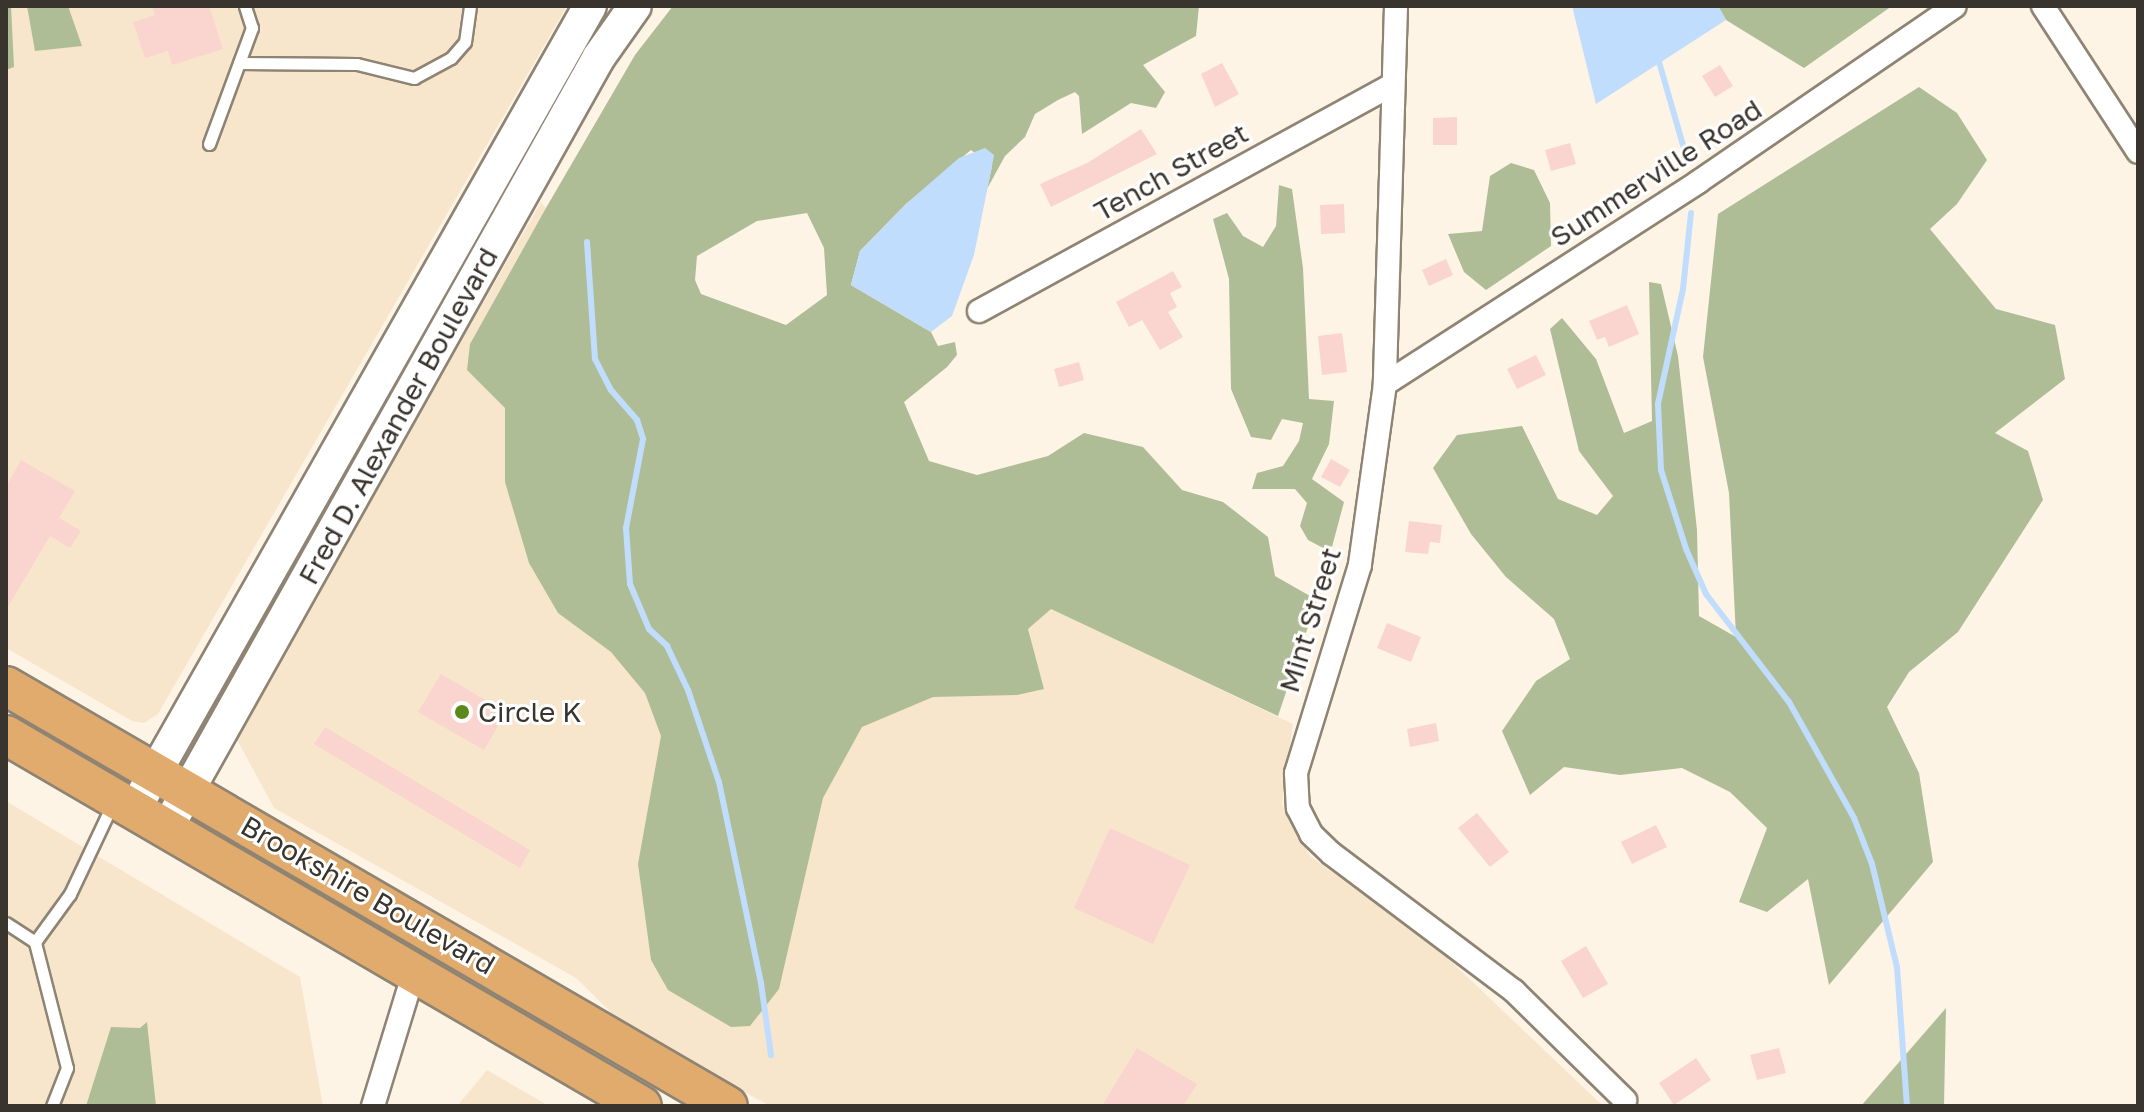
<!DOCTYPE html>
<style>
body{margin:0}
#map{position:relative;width:2144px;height:1112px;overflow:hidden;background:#fef4e5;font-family:"Golos Text",sans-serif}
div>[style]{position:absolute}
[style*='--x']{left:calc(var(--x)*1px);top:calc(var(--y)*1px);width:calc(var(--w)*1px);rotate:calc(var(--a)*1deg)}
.built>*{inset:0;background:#f7e6cc}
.forest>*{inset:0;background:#afbd97}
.water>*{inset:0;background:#c1ddfd}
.stream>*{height:6px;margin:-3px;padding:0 3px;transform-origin:3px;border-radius:3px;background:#c1ddfd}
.building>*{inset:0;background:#fad4cf}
.roads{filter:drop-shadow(2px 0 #8f8473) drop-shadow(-2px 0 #8f8473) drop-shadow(0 2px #8f8473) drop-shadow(0 -2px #8f8473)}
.service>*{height:11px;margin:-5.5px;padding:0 5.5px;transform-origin:5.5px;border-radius:5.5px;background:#fff}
.minor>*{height:22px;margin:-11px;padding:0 11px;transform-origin:11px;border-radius:11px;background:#fff}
.secondary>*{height:32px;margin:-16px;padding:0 16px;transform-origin:16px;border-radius:16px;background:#fff}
.trunk>*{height:38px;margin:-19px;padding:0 19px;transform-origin:19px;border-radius:19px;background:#e0ab6c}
.dots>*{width:22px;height:22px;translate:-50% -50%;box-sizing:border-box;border:4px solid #fff;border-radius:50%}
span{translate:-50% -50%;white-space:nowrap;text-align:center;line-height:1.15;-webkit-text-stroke:6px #fff;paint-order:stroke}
.street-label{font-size:28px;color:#39342d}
.poi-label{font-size:28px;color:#39342d}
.left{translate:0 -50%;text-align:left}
.frame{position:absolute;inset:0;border:8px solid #39342d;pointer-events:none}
</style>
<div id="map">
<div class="built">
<div style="clip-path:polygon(6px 6px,567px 6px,158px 714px,144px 723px,132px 721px,6px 648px)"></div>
<div style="clip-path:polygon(673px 6px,1064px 39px,615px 304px,824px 501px,1293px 724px,1282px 805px,1310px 856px,1436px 947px,1603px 1106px,770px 1106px,627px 1028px,576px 978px,274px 808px,235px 736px,541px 202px,546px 208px,635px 55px)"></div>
<div style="clip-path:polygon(6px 801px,300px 977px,323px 1106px,6px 1106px)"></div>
<div style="clip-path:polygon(487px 1070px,549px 1106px,457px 1106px)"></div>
</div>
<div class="forest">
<div style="clip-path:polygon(6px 6px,11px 6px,14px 67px,6px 70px)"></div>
<div style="clip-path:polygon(27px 6px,68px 6px,82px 46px,35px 51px)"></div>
<div style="clip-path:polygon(evenodd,673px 6px,1199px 6px,1196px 36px,1143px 65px,1165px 92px,1156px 108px,1131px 103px,1082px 134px,1079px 96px,1075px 92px,1058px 100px,1035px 114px,1025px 137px,1005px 156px,987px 189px,992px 166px,971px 150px,906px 204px,860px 251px,851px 285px,931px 332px,938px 346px,955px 342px,957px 355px,947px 367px,904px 402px,929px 461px,977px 475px,1048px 456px,1084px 433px,1143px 447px,1182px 490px,1223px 502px,1268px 537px,1275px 576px,1317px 600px,1278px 716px,1051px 609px,1028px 629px,1044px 689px,1017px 695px,933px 697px,862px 727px,823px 798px,779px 989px,750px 1026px,731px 1027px,668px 990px,651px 960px,638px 864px,661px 736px,645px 693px,611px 652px,558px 613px,529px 563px,505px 482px,505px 408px,467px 370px,470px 344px,546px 208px,635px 55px,673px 6px,807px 213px,824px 248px,827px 295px,786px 325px,701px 294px,695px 280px,697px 256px,757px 221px,807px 213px)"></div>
<div style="clip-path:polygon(1718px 6px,1892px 6px,1804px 68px,1726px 20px)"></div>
<div style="clip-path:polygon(1919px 87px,1957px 113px,1987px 160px,1957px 204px,1930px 229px,1996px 309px,2055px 325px,2065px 379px,1995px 433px,2028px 451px,2043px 500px,1958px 632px,1909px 672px,1887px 707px,1919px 773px,1933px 862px,1829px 985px,1808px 879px,1767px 912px,1739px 902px,1767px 828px,1730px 792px,1682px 768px,1620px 775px,1564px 767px,1530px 795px,1502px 731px,1536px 681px,1570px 659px,1554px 619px,1506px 577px,1471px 534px,1433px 468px,1457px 435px,1522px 426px,1558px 499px,1597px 515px,1613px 496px,1579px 451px,1550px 329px,1562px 318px,1596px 359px,1624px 433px,1652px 421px,1649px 282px,1661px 284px,1678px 356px,1697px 530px,1699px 616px,1736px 637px,1729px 493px,1703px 357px,1718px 214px)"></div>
<div style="clip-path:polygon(1511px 163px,1534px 170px,1550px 203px,1551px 246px,1486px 290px,1464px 272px,1448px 234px,1482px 231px,1490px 176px)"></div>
<div style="clip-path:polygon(1279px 185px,1292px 189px,1303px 268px,1309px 399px,1334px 401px,1329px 444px,1312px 479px,1344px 502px,1332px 547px,1325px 549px,1308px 540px,1300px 526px,1307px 503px,1295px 489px,1252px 489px,1257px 473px,1283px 466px,1299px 441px,1303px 423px,1282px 419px,1271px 440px,1251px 437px,1231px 389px,1229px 279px,1213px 219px,1227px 213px,1243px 236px,1263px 247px,1276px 226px)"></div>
<div style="clip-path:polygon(1946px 1008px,1944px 1106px,1861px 1106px)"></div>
<div style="clip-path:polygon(147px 1022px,156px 1106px,86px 1106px,111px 1027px,140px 1028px)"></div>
</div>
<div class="water">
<div style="clip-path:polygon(1572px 6px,1718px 6px,1726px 20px,1596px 104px)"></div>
<div style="clip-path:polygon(985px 148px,994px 155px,992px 166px,974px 255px,952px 316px,931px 332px,851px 285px,860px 251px,906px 204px,959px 158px)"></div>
</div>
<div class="stream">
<div style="--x:1657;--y:55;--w:108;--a:73.9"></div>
<div style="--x:1691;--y:213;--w:76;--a:96"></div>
<div style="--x:1683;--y:289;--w:118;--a:102.3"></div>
<div style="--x:1658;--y:404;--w:66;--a:87.4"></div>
<div style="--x:1661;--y:470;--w:83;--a:72.4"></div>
<div style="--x:1686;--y:549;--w:49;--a:66"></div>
<div style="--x:1706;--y:594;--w:136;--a:52.5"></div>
<div style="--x:1789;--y:702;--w:133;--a:60.7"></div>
<div style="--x:1854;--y:818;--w:49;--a:68.6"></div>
<div style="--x:1872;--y:864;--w:106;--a:76.4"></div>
<div style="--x:1897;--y:967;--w:139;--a:85.9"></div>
<div style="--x:587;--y:242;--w:117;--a:86.1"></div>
<div style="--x:595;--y:359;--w:35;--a:63"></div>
<div style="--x:611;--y:390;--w:40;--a:49"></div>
<div style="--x:637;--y:420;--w:20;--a:72"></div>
<div style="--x:643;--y:439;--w:91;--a:100.8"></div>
<div style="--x:626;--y:528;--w:56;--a:85.9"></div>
<div style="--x:630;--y:584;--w:49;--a:67.1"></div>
<div style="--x:649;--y:629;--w:25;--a:43"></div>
<div style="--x:667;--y:646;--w:49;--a:64.5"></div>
<div style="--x:688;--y:690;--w:97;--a:71.4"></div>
<div style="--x:719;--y:782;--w:205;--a:78.2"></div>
<div style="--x:761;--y:983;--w:73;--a:82.1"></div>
</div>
<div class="building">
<div style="clip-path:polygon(152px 6px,209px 6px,223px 49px,172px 65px,168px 51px,145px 58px,133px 22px,155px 15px)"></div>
<div style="clip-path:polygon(1222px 63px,1239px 94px,1215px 107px,1201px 74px)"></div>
<div style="clip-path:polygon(1720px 65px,1733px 86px,1715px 97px,1702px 76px)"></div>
<div style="clip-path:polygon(1457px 117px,1457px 145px,1433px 145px,1433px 118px)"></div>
<div style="clip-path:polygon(1141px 129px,1157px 154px,1051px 207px,1040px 184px,1087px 163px)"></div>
<div style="clip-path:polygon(1570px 143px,1576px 164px,1551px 171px,1545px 150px)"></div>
<div style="clip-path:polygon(1344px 204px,1345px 233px,1321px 234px,1320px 205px)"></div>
<div style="clip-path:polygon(1446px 259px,1453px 275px,1429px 286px,1422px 270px)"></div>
<div style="clip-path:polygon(1173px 271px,1182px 287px,1170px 293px,1177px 307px,1168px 312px,1183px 337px,1160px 350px,1142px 320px,1129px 327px,1116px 302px)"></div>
<div style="clip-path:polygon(1627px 305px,1639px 334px,1609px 347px,1605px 337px,1597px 340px,1589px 321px)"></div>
<div style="clip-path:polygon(1342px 333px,1347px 372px,1322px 375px,1318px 336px)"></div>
<div style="clip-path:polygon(1536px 355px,1546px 375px,1517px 389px,1507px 369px)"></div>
<div style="clip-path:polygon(1079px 362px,1084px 380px,1059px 387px,1054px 369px)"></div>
<div style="clip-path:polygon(1331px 459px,1350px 470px,1340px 487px,1321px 477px)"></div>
<div style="clip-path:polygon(21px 460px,75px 491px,59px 518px,81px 531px,70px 548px,50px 536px,6px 610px,6px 487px)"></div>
<div style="clip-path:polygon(1409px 521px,1442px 525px,1440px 543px,1430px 542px,1428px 554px,1405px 552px)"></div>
<div style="clip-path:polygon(1387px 623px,1421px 637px,1411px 662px,1377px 648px)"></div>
<div style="clip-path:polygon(441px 674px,506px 712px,484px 750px,418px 712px)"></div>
<div style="clip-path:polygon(1436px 723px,1439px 741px,1410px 747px,1407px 729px)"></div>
<div style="clip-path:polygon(325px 727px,530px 850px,520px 868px,314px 744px)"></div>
<div style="clip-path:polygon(1477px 813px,1509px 852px,1490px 867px,1458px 828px)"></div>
<div style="clip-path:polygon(1656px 825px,1667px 847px,1632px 864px,1621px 842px)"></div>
<div style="clip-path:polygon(1110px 828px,1190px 865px,1153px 944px,1074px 908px)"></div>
<div style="clip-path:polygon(1586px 946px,1608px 984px,1583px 998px,1561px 961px)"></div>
<div style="clip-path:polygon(1137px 1048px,1197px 1084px,1183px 1106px,1102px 1106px)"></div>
<div style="clip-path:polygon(1779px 1048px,1786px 1073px,1757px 1080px,1750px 1055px)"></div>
<div style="clip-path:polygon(1696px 1058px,1711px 1080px,1674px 1105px,1659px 1083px)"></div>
</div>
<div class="roads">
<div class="service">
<div style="--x:239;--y:63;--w:118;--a:0.5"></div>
<div style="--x:357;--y:64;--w:59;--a:13.8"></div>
<div style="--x:414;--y:78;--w:42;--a:-28.4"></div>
<div style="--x:451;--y:58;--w:21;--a:-49"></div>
<div style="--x:465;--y:42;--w:36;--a:-82"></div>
<div style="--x:209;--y:144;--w:124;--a:-69.7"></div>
<div style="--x:252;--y:28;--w:23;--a:-108"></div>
<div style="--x:6;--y:923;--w:35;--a:33"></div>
<div style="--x:52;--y:1106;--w:41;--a:-68.5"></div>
<div style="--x:67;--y:1068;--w:130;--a:-104.3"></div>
<div style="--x:35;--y:942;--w:59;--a:-53.9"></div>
<div style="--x:70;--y:894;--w:101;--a:-64.7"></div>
</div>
<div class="minor">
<div style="--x:1396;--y:6;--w:378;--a:91.7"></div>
<div style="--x:1385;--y:384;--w:183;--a:97.9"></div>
<div style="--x:1360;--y:565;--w:218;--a:107.1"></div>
<div style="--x:1296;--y:773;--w:35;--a:87"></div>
<div style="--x:1298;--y:808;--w:29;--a:63"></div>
<div style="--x:1311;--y:834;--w:29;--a:44"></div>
<div style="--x:1332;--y:854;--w:228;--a:37"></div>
<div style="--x:1514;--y:991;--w:156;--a:44.5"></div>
<div style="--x:2043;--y:6;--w:174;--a:56.9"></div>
<div style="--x:979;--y:311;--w:471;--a:-28.7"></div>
<div style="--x:1385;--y:384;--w:373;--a:-32.8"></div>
<div style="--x:1698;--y:182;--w:311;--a:-34.4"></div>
<div style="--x:373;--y:1106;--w:140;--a:-73"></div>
</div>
<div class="secondary">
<div style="--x:134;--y:810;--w:924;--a:-60.44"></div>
<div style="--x:167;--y:828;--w:884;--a:-60.74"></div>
<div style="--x:599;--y:57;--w:62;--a:-54.8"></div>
</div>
<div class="trunk">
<div style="--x:6;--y:686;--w:835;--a:30.19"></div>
<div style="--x:6;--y:735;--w:736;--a:30.26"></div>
</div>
</div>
<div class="dots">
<div style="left:462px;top:712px;background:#5b891b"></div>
</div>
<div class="street-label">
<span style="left:1171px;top:172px;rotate:-29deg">Tench Street</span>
<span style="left:1656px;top:173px;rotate:-33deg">Summerville Road</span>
<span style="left:398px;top:416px;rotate:-61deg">Fred D. Alexander Boulevard</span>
<span style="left:1310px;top:620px;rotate:-73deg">Mint Street</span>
<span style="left:368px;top:895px;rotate:30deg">Brookshire Boulevard</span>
</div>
<div class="poi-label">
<span class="left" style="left:478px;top:712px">Circle K</span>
</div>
<div class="frame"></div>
</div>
